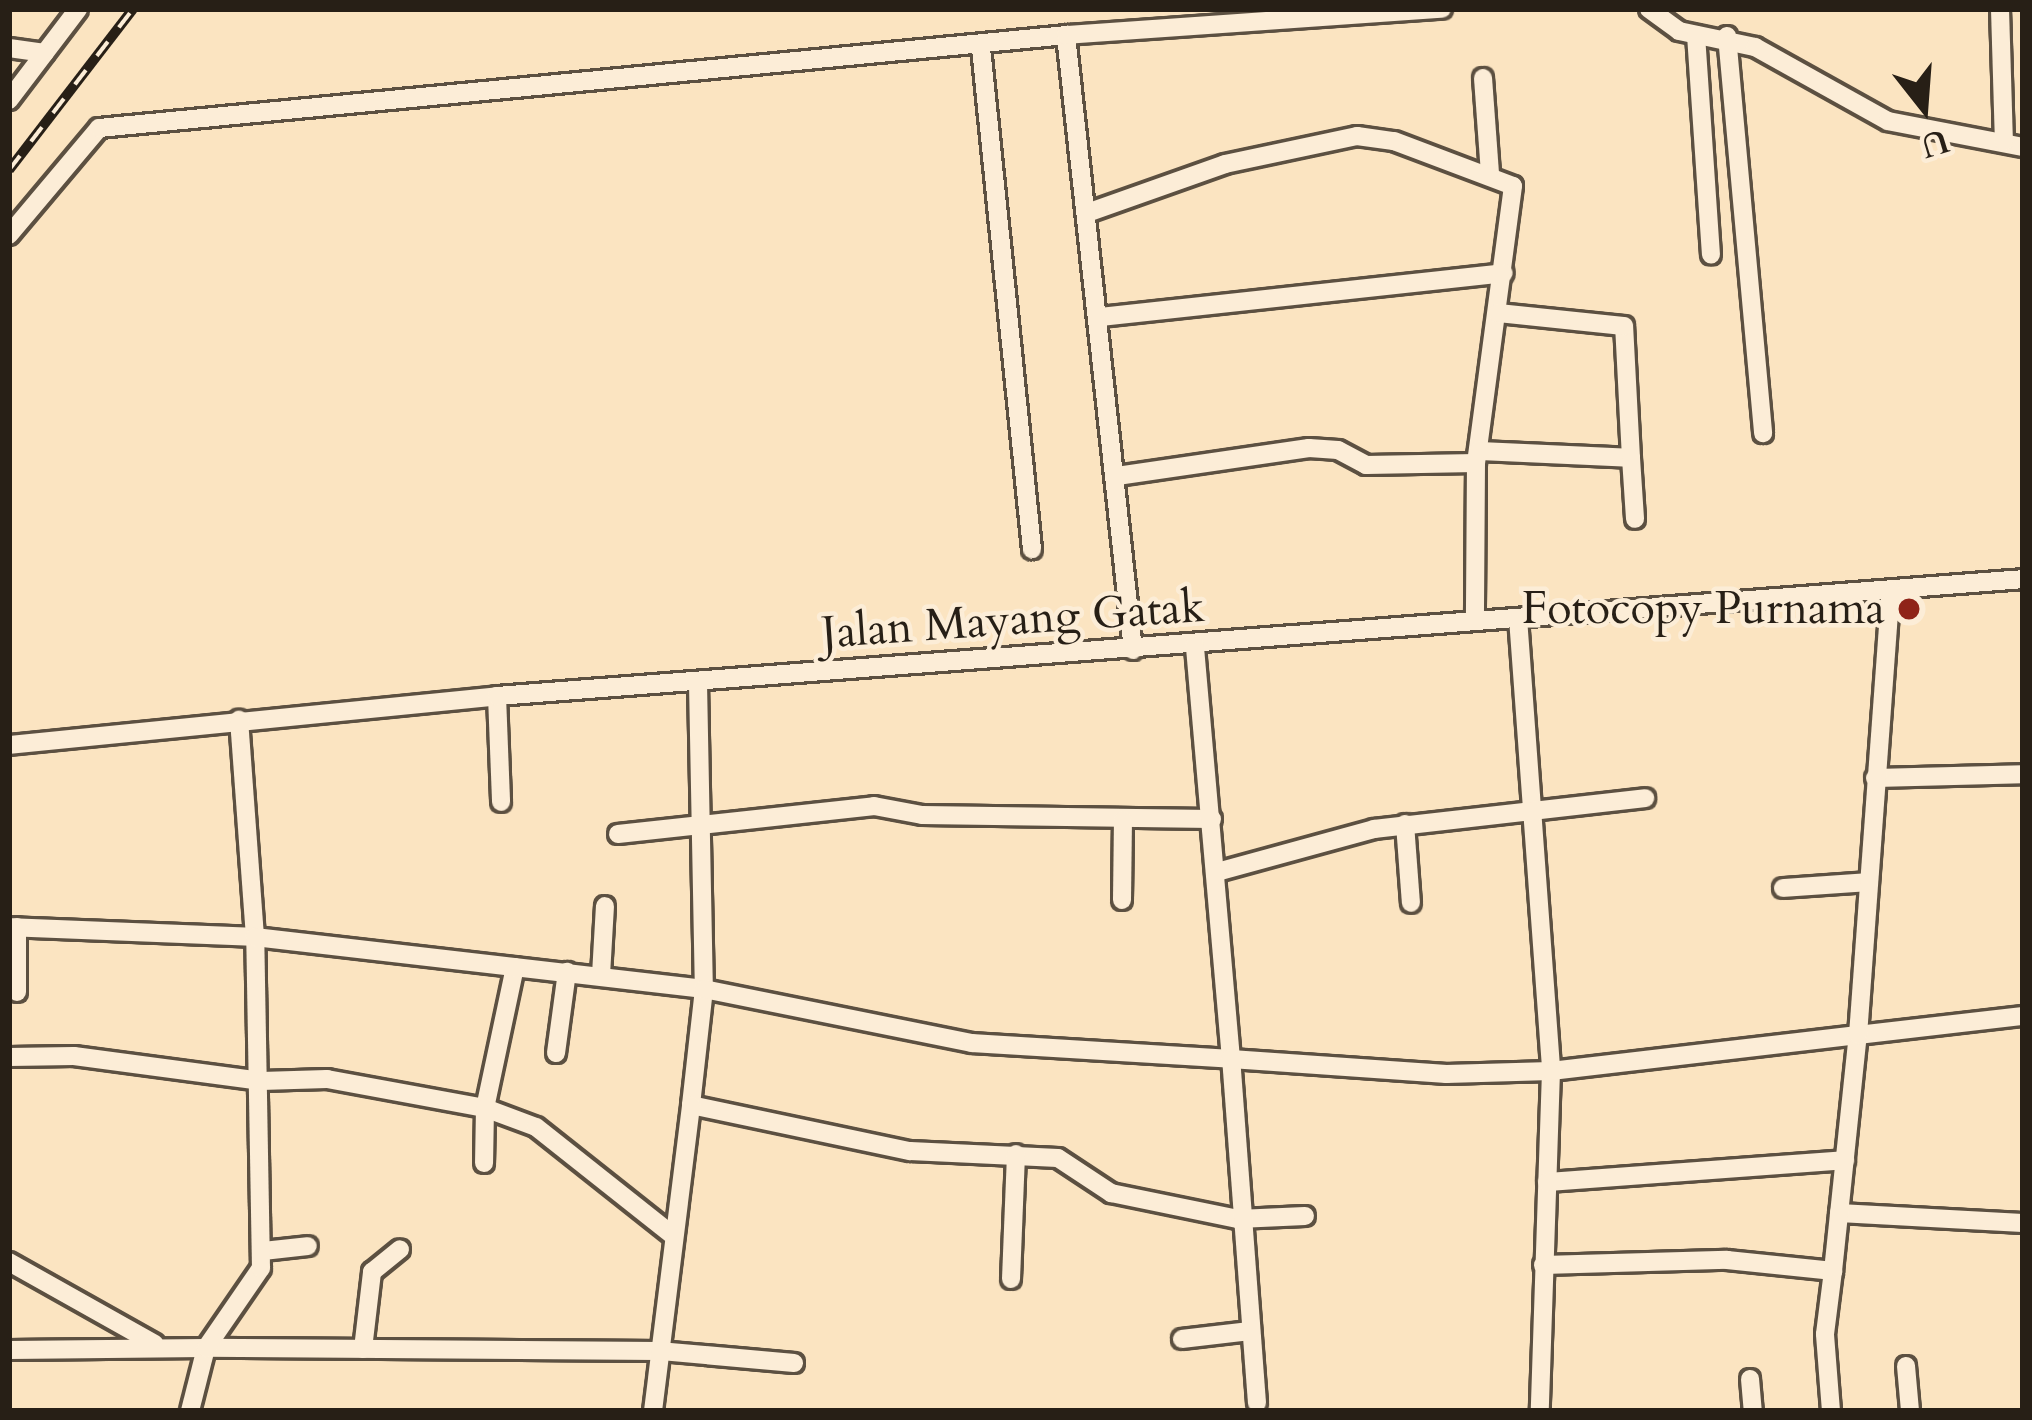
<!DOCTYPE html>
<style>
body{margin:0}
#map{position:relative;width:2032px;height:1420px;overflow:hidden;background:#fbe4c1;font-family:Cardo,serif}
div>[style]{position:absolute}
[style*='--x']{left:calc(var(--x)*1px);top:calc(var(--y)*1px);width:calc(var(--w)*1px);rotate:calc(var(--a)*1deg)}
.roads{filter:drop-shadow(3px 0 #5c5041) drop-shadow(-3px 0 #5c5041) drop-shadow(0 3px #5c5041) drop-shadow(0 -3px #5c5041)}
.minor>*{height:18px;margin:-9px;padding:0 9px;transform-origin:9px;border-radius:9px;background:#fcedd7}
.rail>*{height:10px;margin-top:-5px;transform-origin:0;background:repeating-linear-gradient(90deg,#fcedd7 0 18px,#271f16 0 36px);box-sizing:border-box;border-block:3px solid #271f16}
.dots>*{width:33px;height:33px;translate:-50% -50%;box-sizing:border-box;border:6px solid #fcedd7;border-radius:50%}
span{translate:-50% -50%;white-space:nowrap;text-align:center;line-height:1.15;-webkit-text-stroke:9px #fcedd7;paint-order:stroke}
.poi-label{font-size:45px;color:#271f16}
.right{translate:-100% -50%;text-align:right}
.street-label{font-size:45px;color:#271f16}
.frame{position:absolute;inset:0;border:12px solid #271f16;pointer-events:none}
.north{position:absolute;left:1864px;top:48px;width:120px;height:120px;-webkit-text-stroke:9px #fcedd7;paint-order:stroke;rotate:163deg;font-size:33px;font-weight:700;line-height:48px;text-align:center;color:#271f16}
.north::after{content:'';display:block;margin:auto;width:42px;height:54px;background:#271f16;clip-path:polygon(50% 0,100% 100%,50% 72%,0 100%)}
</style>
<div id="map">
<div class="roads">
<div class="minor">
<div style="--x:1649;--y:9;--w:37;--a:36"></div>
<div style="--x:1679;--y:31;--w:78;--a:11.9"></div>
<div style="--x:1755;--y:47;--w:152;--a:29.1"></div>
<div style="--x:1888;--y:121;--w:137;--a:10.9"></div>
<div style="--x:2000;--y:9;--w:133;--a:88.3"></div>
<div style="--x:1696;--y:35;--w:220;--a:86.1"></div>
<div style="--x:1727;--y:36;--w:399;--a:84.8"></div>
<div style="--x:9;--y:48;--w:36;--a:8"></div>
<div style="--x:981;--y:48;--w:504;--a:84.19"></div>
<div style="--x:1483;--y:78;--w:95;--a:85.8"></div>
<div style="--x:9;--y:100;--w:114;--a:-52.8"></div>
<div style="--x:1087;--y:213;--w:146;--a:-19.5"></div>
<div style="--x:1225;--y:164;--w:135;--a:-12"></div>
<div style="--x:1357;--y:136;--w:37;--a:8"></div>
<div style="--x:1394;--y:141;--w:127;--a:20.7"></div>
<div style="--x:1513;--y:186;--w:279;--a:97.6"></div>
<div style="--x:1476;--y:463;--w:157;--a:90.4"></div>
<div style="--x:9;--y:235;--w:140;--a:-49.9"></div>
<div style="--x:99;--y:128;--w:971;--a:-5.49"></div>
<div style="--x:1100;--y:317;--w:406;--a:-6.2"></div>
<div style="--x:1478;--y:451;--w:153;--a:2.6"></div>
<div style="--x:1631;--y:458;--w:132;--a:-93"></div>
<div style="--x:1624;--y:326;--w:127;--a:-174.1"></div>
<div style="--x:1631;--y:458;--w:61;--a:86.2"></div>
<div style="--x:1117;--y:476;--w:194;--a:-8.3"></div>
<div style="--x:1309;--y:448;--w:29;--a:4"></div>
<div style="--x:1338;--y:450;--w:32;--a:28"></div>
<div style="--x:1366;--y:465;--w:110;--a:-1"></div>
<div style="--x:1518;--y:618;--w:454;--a:85.8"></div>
<div style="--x:1551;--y:1071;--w:340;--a:91.9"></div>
<div style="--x:1133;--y:650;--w:619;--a:-96.22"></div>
<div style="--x:1066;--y:35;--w:377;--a:-4"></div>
<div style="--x:698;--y:683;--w:306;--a:88.9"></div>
<div style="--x:704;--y:989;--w:117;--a:96.4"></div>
<div style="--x:691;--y:1105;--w:224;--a:11.9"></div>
<div style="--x:910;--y:1151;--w:148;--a:2.7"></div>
<div style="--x:1058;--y:1158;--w:64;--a:33.4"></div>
<div style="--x:1111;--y:1193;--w:130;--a:11.6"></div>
<div style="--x:1238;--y:1219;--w:67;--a:-2.6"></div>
<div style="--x:497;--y:696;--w:106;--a:87.8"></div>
<div style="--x:9;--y:745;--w:490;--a:-5.7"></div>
<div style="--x:497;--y:696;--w:1530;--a:-4.38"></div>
<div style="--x:1875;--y:778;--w:148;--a:-1.5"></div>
<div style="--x:1405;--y:824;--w:79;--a:85.7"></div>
<div style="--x:618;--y:834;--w:258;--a:-6.2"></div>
<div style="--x:874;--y:806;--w:49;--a:10.6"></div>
<div style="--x:922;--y:815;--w:290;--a:0.8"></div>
<div style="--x:1217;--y:872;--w:163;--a:-15.3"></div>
<div style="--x:1374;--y:829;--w:273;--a:-6.5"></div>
<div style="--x:1783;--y:888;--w:85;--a:-4"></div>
<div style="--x:1122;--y:900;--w:80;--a:-89.3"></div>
<div style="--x:9;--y:927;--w:246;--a:2.3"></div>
<div style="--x:255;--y:937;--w:218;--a:-94.2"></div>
<div style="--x:515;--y:967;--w:144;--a:102"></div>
<div style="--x:485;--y:1108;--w:54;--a:20.4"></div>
<div style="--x:536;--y:1127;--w:172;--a:38.4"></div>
<div style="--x:601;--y:975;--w:69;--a:-86.7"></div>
<div style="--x:17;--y:992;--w:65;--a:-90"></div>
<div style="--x:556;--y:1053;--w:82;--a:-82.3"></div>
<div style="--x:9;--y:1057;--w:65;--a:-0.9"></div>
<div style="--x:74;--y:1056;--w:189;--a:7.6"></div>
<div style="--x:261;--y:1081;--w:66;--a:-1.7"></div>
<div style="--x:327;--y:1079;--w:161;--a:10.4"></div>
<div style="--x:485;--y:1108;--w:55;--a:91"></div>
<div style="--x:1547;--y:1182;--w:299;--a:-4.2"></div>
<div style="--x:1839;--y:1213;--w:184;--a:3.1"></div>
<div style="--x:263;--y:1251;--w:45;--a:-6.3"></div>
<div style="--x:9;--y:1262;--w:167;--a:29.3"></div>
<div style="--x:1543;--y:1265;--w:184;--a:-1.6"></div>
<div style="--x:1727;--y:1260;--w:107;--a:5.9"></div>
<div style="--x:1833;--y:1271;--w:237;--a:-84"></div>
<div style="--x:1858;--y:1035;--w:166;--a:-6.6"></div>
<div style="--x:1011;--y:1279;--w:125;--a:-87.7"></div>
<div style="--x:1182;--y:1339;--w:68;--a:-6.7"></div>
<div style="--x:363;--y:1349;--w:78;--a:-83.3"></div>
<div style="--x:372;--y:1272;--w:36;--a:-39"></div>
<div style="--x:9;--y:1350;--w:197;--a:-0.6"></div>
<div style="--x:206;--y:1348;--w:65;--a:104.3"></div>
<div style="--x:794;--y:1363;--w:136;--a:-174.9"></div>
<div style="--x:659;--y:1351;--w:453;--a:-179.6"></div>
<div style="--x:206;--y:1348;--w:97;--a:-55.5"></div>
<div style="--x:261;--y:1268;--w:331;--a:-91"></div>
<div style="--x:255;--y:937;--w:452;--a:6.6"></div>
<div style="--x:704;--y:989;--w:273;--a:11.4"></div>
<div style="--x:972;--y:1043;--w:259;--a:3.5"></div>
<div style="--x:1231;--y:1059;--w:416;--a:-95"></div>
<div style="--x:1906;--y:1366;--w:45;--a:84.9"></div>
<div style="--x:1750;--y:1379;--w:32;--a:85"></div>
<div style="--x:1257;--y:1403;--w:345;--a:-94.3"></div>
<div style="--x:1231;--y:1059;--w:216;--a:4"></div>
<div style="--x:1446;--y:1074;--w:105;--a:-1.6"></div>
<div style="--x:1551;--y:1071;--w:309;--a:-6.7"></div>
<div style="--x:1858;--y:1035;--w:446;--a:-85.8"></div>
<div style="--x:653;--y:1411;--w:308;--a:-82.9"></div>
<div style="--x:1831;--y:1411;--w:77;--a:-94.5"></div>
<div style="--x:1825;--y:1334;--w:64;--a:-82.8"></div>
</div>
</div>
<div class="rail">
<div style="--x:9;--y:170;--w:203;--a:-52.4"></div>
</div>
<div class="dots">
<div style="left:1909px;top:609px;background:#8f2418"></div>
</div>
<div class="poi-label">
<span class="right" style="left:1885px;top:609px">Fotocopy Purnama</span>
</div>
<div class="street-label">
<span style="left:1013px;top:620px;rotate:-4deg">Jalan Mayang Gatak</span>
</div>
<div class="frame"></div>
<div class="north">U</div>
</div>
